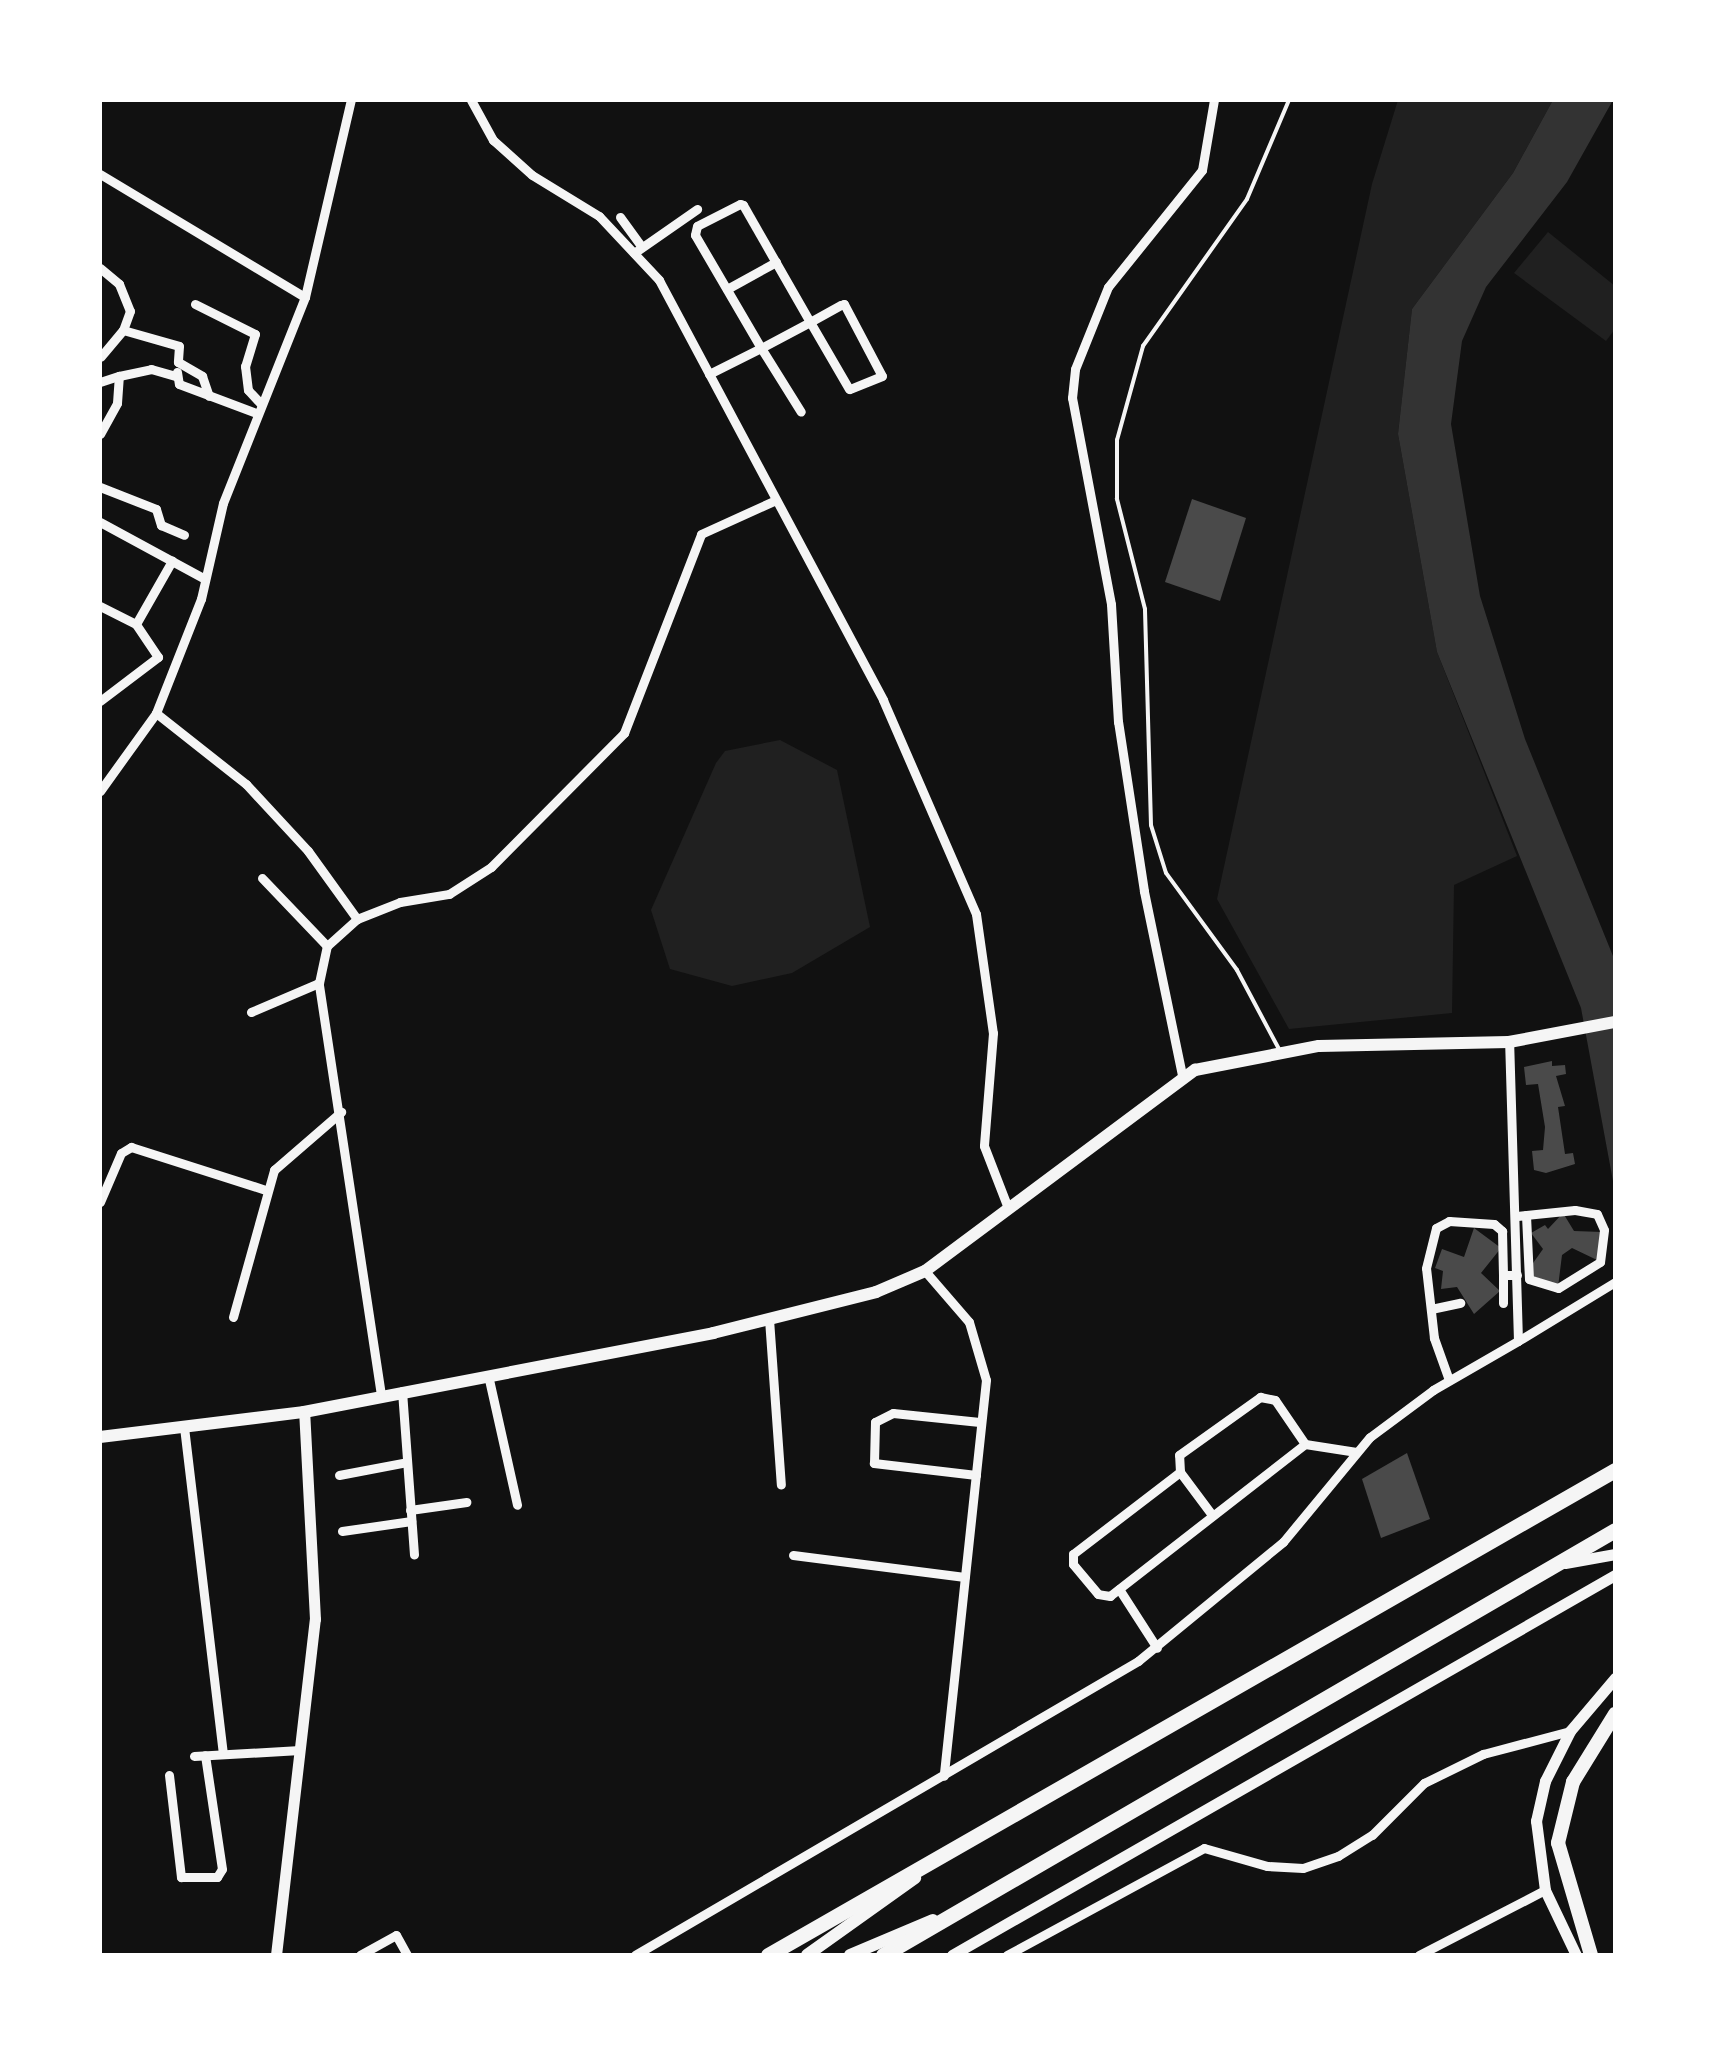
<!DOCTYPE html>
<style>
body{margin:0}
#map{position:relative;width:1715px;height:2055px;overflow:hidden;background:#111;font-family:"Work Sans",sans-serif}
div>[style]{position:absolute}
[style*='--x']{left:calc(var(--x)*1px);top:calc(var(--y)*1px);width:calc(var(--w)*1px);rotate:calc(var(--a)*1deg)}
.green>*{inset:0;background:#202020}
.water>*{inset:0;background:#333}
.building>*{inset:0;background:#4a4a4a}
.service>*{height:4px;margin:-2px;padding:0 2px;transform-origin:2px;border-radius:2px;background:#f5f5f5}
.minor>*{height:9px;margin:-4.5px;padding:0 4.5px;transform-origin:4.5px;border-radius:4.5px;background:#f5f5f5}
.tertiary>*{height:11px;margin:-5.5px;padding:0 5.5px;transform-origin:5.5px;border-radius:5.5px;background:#f5f5f5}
.secondary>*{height:12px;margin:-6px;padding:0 6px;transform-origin:6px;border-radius:6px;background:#f5f5f5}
.primary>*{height:14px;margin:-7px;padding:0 7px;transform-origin:7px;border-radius:7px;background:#f5f5f5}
.trunk>*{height:15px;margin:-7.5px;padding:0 7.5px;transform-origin:7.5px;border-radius:7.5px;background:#f5f5f5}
span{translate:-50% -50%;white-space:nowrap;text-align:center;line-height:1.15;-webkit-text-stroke:9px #fff;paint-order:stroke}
.frame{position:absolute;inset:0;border:102px solid #fff;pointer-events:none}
</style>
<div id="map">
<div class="green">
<div style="clip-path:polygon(1398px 100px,1553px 100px,1513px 173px,1412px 309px,1398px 434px,1437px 652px,1517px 856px,1454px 885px,1452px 1013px,1289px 1029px,1217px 899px,1372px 184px)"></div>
<div style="clip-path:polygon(1548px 232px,1615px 286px,1615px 329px,1606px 341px,1514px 273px)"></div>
<div style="clip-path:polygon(780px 740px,837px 770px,870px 927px,792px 973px,732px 986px,670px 969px,651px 910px,716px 763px,725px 751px)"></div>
</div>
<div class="water">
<div style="clip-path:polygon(1553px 100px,1613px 100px,1567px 182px,1486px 287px,1462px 341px,1451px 424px,1480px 596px,1525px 739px,1615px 961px,1615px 1192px,1581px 1008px,1437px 652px,1398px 434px,1412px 309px,1513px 173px)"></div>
</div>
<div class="building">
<div style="clip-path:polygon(1192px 499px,1246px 518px,1220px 601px,1165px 582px)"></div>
<div style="clip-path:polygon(1552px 1061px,1552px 1066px,1565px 1065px,1566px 1074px,1556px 1076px,1565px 1106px,1558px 1107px,1565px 1154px,1573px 1153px,1575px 1164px,1546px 1173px,1534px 1170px,1532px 1151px,1543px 1150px,1545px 1127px,1538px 1084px,1526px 1085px,1524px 1067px)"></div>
<div style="clip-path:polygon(1563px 1213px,1574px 1231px,1602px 1232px,1597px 1260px,1572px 1248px,1562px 1255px,1558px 1287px,1526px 1273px,1543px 1249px,1531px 1233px,1545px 1225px,1548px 1229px)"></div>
<div style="clip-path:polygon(1474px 1228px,1501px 1248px,1481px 1273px,1500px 1291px,1474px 1314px,1457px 1287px,1441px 1289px,1443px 1271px,1435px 1268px,1442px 1249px,1464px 1257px)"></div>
<div style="clip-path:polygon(1407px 1453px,1430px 1519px,1381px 1538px,1362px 1479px)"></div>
</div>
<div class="service">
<div style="--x:1280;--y:1051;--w:92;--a:-118"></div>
<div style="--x:1237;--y:970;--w:120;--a:-126.2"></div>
<div style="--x:1166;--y:873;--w:50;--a:-107.4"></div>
<div style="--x:1151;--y:825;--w:216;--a:-91.6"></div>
<div style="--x:1145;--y:609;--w:114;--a:-104.3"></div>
<div style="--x:1117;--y:499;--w:59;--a:-90"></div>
<div style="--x:1117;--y:440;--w:98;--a:-74.5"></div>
<div style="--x:1143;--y:346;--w:180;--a:-54.7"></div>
<div style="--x:1247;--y:199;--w:108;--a:-67"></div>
</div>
<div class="minor">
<div style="--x:471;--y:100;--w:46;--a:61.2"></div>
<div style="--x:493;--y:140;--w:52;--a:41.9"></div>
<div style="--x:532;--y:175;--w:79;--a:31.5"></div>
<div style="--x:599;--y:216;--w:88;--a:46.8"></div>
<div style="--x:659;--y:280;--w:476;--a:61.9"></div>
<div style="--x:883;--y:700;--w:233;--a:66.5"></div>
<div style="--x:976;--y:914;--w:120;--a:81.9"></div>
<div style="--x:993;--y:1033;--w:113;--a:94.6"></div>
<div style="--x:984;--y:1146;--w:66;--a:68.8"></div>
<div style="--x:100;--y:174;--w:239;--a:31"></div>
<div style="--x:620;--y:217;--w:37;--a:54"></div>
<div style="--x:634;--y:253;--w:77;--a:-34.9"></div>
<div style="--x:100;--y:268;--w:25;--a:40"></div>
<div style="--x:119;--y:284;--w:29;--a:68"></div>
<div style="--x:130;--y:311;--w:20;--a:110"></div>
<div style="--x:123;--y:330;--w:35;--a:130"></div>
<div style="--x:727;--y:289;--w:56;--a:-28.9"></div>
<div style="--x:195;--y:304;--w:67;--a:26.6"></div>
<div style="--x:255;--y:334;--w:34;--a:107"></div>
<div style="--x:245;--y:366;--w:24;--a:83"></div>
<div style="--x:248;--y:390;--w:18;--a:47"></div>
<div style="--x:123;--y:330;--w:58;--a:15.9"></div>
<div style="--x:179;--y:346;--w:16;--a:94"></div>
<div style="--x:178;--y:362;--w:28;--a:30"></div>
<div style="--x:202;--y:376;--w:21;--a:71"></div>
<div style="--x:177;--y:372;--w:12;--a:81"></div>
<div style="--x:179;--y:384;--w:82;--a:20.6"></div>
<div style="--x:709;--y:374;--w:58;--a:-26.6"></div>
<div style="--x:761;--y:348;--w:55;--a:-28"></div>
<div style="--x:810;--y:322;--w:35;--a:-29"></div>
<div style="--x:841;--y:305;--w:3;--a:-18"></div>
<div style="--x:844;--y:304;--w:81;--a:62.2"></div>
<div style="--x:882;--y:376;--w:35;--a:158"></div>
<div style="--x:849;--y:389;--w:78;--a:-120.2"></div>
<div style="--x:810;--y:322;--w:135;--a:-119.8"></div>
<div style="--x:743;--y:205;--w:3;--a:-162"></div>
<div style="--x:740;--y:204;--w:48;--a:152.9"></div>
<div style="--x:697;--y:226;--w:9;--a:103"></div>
<div style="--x:695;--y:235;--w:131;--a:59.7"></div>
<div style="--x:761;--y:348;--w:75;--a:58"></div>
<div style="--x:100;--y:382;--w:20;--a:-18"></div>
<div style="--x:100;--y:434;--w:35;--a:-61"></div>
<div style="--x:117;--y:403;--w:27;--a:-86"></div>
<div style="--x:119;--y:376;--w:33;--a:-12"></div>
<div style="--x:151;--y:369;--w:25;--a:16"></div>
<div style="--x:100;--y:487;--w:60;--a:21.4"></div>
<div style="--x:156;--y:509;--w:17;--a:73"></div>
<div style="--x:161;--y:525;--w:25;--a:23"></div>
<div style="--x:100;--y:522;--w:119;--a:28.5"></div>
<div style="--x:100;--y:606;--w:40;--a:26.6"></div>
<div style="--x:100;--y:701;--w:73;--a:-37.2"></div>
<div style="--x:158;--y:657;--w:40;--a:-124"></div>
<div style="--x:136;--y:624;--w:73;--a:-60.3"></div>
<div style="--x:156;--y:713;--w:115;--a:38.3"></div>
<div style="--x:246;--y:784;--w:91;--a:47.2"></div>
<div style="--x:308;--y:851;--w:84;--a:54.2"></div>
<div style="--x:100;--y:791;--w:96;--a:-54.3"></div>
<div style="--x:156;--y:713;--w:123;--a:-68.5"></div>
<div style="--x:201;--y:599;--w:98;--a:-77.1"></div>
<div style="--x:223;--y:503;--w:222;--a:-68.3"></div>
<div style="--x:305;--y:297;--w:202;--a:-76.9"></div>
<div style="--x:262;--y:878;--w:94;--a:46.3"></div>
<div style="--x:251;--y:1012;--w:74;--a:-23.1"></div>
<div style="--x:1182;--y:1075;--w:188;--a:-101.7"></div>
<div style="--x:1144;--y:891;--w:171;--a:-98.7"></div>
<div style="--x:1118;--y:722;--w:118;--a:-93.4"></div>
<div style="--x:1111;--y:604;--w:210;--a:-100.7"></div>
<div style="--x:1072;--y:398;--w:29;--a:-84"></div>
<div style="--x:1075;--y:369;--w:88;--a:-68.1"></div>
<div style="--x:1108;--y:287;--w:150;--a:-51.2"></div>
<div style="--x:1202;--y:170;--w:71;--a:-80.3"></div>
<div style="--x:100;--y:1202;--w:53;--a:-66.8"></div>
<div style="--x:121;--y:1153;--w:12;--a:-31"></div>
<div style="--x:131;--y:1147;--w:142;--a:17.7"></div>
<div style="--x:1517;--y:1216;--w:58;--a:-5.9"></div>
<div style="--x:1575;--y:1210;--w:22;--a:10"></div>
<div style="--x:1597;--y:1214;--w:17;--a:66"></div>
<div style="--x:1604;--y:1230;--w:32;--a:97"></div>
<div style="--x:1600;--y:1262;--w:49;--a:148.2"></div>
<div style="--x:1558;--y:1288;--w:30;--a:-163"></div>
<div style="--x:1529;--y:1279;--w:64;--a:-92.7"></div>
<div style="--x:925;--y:1271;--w:67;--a:49.2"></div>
<div style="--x:969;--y:1322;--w:60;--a:73.7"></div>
<div style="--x:986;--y:1380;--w:398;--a:96.1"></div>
<div style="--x:1503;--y:1275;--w:28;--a:90"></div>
<div style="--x:1431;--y:1309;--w:30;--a:-12"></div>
<div style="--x:233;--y:1317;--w:153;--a:-74.4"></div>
<div style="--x:274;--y:1170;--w:89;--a:-40.9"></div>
<div style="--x:769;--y:1319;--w:166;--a:85.9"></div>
<div style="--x:1518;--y:1341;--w:114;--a:-31.3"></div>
<div style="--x:488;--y:1375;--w:133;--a:77.4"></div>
<div style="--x:1449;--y:1380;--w:45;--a:-109.7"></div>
<div style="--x:1434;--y:1338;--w:70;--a:-96.5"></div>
<div style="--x:1426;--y:1268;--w:41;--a:-76"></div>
<div style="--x:1436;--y:1228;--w:15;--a:-28"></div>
<div style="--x:1449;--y:1221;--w:45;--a:3.8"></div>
<div style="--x:1494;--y:1224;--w:11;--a:41"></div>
<div style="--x:1502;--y:1231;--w:44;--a:88.7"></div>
<div style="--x:1503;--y:1275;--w:14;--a:0"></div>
<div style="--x:402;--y:1391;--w:164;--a:85.8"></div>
<div style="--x:381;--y:1395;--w:417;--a:-98.6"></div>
<div style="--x:319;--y:983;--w:38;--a:-78"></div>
<div style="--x:327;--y:946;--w:40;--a:-42"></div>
<div style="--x:357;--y:919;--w:46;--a:-21.6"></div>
<div style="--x:400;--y:902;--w:50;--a:-9.3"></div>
<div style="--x:449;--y:894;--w:50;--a:-32.7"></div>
<div style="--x:491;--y:867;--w:189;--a:-45.2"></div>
<div style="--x:624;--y:733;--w:213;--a:-68.8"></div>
<div style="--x:701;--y:534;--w:82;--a:-24.4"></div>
<div style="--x:184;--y:1427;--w:329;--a:83.2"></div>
<div style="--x:1305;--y:1444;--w:247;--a:142.1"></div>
<div style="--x:1110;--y:1596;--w:12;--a:-171"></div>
<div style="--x:1098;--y:1594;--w:39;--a:-130"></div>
<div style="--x:1073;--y:1564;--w:10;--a:-90"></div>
<div style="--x:1073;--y:1554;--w:135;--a:-37.5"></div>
<div style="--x:1180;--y:1472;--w:17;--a:-93"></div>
<div style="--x:1179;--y:1455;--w:100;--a:-35.6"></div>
<div style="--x:1260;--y:1397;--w:15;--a:11"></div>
<div style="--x:1275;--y:1400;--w:53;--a:55.7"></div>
<div style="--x:1305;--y:1444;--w:52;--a:8.9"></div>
<div style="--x:1180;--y:1472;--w:54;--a:53.3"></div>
<div style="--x:339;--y:1475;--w:69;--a:-10.8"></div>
<div style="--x:976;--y:1475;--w:103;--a:-173.3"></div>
<div style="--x:874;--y:1463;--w:41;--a:-88.6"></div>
<div style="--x:875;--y:1422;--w:20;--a:-27"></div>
<div style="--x:893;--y:1413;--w:87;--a:5.9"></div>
<div style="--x:410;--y:1510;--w:57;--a:-8.1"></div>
<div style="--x:342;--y:1531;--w:70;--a:-8.2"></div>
<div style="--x:793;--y:1555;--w:173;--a:7.3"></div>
<div style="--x:1119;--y:1589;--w:70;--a:57.2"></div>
<div style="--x:194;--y:1756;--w:106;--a:-3.2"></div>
<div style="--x:169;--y:1775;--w:103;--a:83.3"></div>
<div style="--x:181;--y:1877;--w:36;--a:0"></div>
<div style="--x:217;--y:1877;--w:9;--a:-58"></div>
<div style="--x:222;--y:1869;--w:115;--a:-98.5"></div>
<div style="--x:360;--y:1955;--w:41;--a:-29.1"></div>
<div style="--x:396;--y:1935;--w:23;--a:61"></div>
<div style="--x:635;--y:1955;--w:583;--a:-30.31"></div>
<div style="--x:1138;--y:1661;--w:188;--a:-39.4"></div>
<div style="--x:1283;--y:1542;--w:136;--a:-50.4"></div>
<div style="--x:1370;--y:1437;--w:79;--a:-36.7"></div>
<div style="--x:1433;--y:1390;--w:98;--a:-30"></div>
<div style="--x:1518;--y:1341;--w:299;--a:-91.7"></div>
<div style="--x:1007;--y:1955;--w:224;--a:-28.5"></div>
<div style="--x:1204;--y:1848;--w:66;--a:15.9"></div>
<div style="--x:1267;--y:1866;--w:36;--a:3"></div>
<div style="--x:1303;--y:1868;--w:37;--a:-19"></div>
<div style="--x:1338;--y:1856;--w:40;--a:-32"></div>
<div style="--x:1372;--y:1835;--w:74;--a:-45"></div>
<div style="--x:1424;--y:1783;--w:66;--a:-26.2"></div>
<div style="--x:1483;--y:1754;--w:90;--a:-14.8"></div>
<div style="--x:1419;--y:1955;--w:142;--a:-27.3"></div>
</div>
<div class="tertiary">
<div style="--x:1565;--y:1563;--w:51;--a:-10.2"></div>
<div style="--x:276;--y:1955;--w:338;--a:-83.4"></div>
<div style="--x:315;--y:1619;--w:207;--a:-93"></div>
<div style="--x:952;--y:1955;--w:764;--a:-29.82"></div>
<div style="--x:1576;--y:1955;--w:72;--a:-115.5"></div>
<div style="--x:1545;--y:1890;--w:70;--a:-97.4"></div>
<div style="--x:1536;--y:1821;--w:41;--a:-77.3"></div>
<div style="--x:1545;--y:1781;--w:56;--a:-63.4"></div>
<div style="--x:1570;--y:1731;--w:70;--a:-49.7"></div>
</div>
<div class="secondary">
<div style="--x:100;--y:1437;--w:206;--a:-7"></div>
<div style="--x:304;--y:1412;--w:417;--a:-10.9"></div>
<div style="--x:713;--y:1333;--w:168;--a:-14.1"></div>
<div style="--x:876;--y:1292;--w:53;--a:-23.2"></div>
<div style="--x:925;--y:1271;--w:337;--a:-36.7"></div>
<div style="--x:1195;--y:1070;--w:126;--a:-11"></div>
<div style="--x:1319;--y:1046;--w:190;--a:-1.2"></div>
<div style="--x:1509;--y:1042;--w:108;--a:-10.7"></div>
<div style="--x:807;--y:1955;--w:133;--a:-35.5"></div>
<div style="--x:850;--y:1955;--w:90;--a:-22.9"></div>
</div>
<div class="primary">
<div style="--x:1591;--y:1955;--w:117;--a:-106.4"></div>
<div style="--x:1558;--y:1843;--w:63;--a:-76.2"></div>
<div style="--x:1573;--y:1782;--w:80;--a:-58.3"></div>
</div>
<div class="trunk">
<div style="--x:768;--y:1955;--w:976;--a:-29.8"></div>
<div style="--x:883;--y:1955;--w:846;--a:-30.14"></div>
</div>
<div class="frame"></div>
</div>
